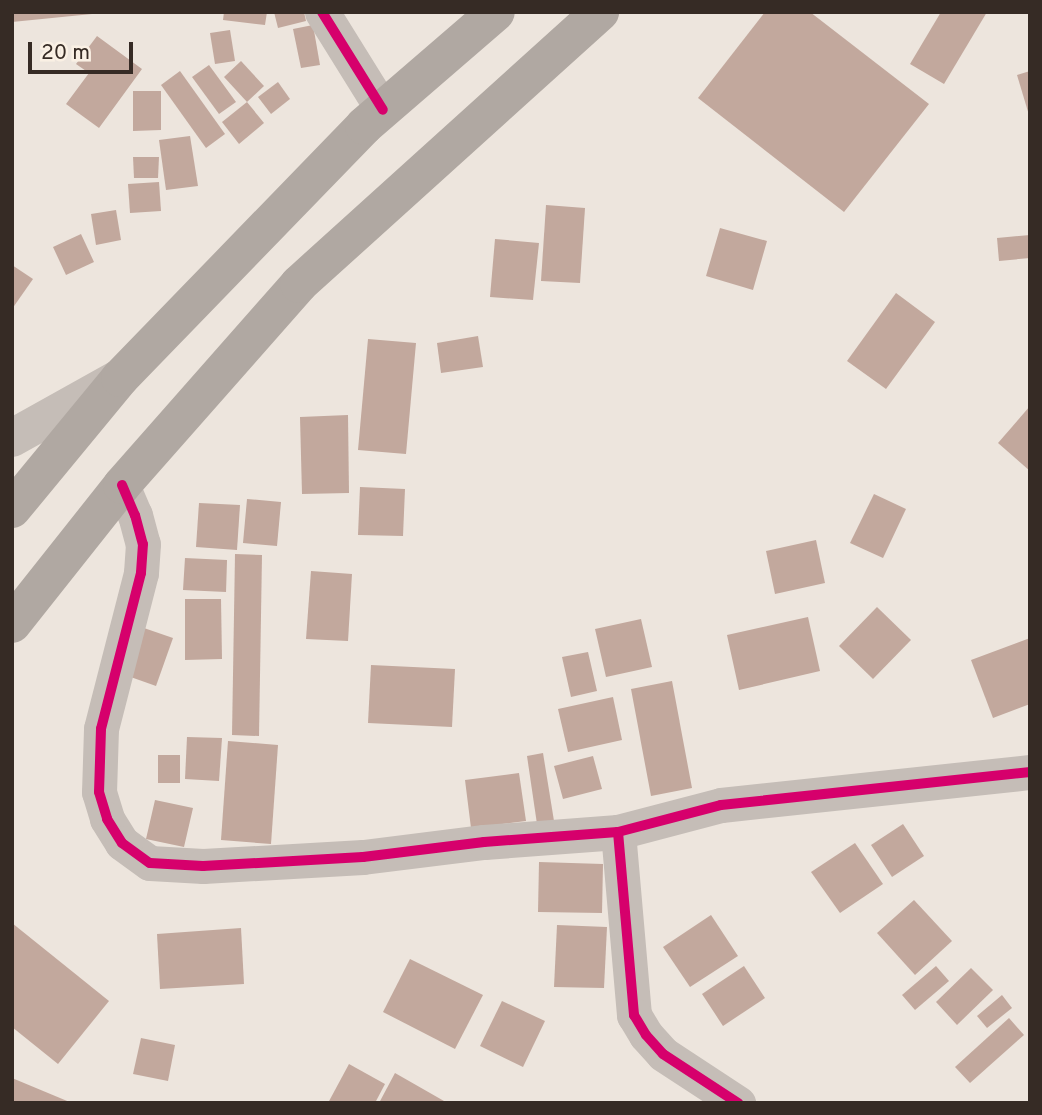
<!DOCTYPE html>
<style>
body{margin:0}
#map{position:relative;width:1042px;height:1115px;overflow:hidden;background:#ede5dd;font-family:Overpass,sans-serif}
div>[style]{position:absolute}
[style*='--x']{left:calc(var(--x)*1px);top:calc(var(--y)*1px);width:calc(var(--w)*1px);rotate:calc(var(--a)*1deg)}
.building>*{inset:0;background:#c2a89d}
.minor>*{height:35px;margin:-17.5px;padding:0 17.5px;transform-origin:17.5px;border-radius:17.5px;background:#c5bdb7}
.tertiary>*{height:38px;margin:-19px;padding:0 19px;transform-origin:19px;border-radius:19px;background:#c5bdb7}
.trunk>*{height:38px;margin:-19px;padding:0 19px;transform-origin:19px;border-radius:19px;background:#b0a8a2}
.cycleway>*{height:10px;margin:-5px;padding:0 5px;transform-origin:5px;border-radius:5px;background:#d6006c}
span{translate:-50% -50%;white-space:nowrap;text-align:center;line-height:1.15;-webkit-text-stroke:6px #faf0e4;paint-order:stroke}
.frame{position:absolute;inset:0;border:14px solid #362b25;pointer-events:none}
.scale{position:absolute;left:28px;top:42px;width:105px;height:32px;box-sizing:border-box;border:4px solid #362b25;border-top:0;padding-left:9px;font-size:21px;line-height:24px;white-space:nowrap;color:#362b25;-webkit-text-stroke:5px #faf0e4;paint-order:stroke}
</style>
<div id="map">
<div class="building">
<div style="clip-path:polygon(12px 12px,92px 12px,92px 14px,12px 22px)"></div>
<div style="clip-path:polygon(224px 12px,267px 12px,265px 25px,223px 20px)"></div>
<div style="clip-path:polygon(274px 12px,304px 12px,306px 21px,278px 28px)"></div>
<div style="clip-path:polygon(765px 12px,810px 12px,929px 104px,844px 212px,698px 98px)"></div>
<div style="clip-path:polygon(941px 12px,987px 12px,944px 84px,910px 64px)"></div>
<div style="clip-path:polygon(313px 25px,320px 65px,301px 68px,293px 29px)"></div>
<div style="clip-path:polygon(230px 30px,235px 61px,215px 64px,210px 33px)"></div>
<div style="clip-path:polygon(97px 36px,142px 69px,99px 128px,66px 104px,89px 73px,76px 64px)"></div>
<div style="clip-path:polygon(241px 61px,264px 86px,247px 102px,224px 77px)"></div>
<div style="clip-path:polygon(209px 65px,236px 102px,219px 114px,192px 77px)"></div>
<div style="clip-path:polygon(180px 71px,225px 134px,206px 148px,161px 85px)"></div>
<div style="clip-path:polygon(1030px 71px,1030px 115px,1029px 115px,1017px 75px)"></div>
<div style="clip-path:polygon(278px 82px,290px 99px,271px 114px,258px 97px)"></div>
<div style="clip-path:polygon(133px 91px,161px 91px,161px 130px,133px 131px)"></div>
<div style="clip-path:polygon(247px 102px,264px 123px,239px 144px,222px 122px)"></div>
<div style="clip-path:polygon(190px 136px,198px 186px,166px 190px,159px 140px)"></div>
<div style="clip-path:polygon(133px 157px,159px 157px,158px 178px,134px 178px)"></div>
<div style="clip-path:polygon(159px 182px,161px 211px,130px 213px,128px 184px)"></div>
<div style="clip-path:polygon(546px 205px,585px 208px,580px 283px,541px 281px)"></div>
<div style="clip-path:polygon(116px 210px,121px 240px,96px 245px,91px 214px)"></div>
<div style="clip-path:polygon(720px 228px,767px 241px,753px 290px,706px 276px)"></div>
<div style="clip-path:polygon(81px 234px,94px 262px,66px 275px,53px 247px)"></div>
<div style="clip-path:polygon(1030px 235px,1030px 258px,999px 261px,997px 238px)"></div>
<div style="clip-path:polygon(495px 239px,539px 243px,533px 300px,490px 297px)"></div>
<div style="clip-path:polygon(12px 265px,33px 279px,12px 309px)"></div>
<div style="clip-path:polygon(896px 293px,935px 322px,886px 389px,847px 361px)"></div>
<div style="clip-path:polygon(478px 336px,483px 367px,441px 373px,437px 343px)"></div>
<div style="clip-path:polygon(368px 339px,416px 343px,406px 454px,358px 450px)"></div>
<div style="clip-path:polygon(1030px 406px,1030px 471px,998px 443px)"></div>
<div style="clip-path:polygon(348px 415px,349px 493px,302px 494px,300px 417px)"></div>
<div style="clip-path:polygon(360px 487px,405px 489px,403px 536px,358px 535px)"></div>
<div style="clip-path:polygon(874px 494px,906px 509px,883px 558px,850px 543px)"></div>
<div style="clip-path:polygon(247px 499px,281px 502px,277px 546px,243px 543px)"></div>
<div style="clip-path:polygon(199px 503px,240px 505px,237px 550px,196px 547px)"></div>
<div style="clip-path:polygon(816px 540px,825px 583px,775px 594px,766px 551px)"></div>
<div style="clip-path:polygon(235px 554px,262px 555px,259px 736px,232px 735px)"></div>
<div style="clip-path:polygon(185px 558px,227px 560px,226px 592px,183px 590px)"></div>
<div style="clip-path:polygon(311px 571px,352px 574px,348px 641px,306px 639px)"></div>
<div style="clip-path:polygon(185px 599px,221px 599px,222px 659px,185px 660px)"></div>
<div style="clip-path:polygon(877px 607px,911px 640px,873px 679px,839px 646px)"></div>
<div style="clip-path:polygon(808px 617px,820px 671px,739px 690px,727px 635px)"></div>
<div style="clip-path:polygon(641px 619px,652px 667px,606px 677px,595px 629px)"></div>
<div style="clip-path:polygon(141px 627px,173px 638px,156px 686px,125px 675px)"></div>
<div style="clip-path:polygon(1030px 638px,1030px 704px,993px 718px,971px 660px)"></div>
<div style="clip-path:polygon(588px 652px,597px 691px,571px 697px,562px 657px)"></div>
<div style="clip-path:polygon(371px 665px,455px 669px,452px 727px,368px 723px)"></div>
<div style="clip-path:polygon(672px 681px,692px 788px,651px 796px,631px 689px)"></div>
<div style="clip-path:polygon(613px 697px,622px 740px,568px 752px,558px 709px)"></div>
<div style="clip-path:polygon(187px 737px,222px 738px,219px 781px,185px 779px)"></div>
<div style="clip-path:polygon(228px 741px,278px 745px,271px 844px,221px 840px)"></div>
<div style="clip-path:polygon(543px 753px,554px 821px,537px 824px,527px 756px)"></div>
<div style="clip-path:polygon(158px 755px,180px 755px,180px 783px,158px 783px)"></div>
<div style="clip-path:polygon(593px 756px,602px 789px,563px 799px,554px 766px)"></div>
<div style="clip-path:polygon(519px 773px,526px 821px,471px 828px,465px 780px)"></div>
<div style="clip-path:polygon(155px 800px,193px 808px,184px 847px,146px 839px)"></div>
<div style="clip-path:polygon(903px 824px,924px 856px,892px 877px,871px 845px)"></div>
<div style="clip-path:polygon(855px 843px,883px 884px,840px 913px,811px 872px)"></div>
<div style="clip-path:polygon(539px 862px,603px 864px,602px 913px,538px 912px)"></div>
<div style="clip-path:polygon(914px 900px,952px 941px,915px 975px,877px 933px)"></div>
<div style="clip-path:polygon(711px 915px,738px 956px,690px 987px,663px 947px)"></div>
<div style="clip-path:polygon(12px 923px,109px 1001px,58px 1064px,12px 1027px)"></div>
<div style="clip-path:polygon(557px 925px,607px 927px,604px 988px,554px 987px)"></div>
<div style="clip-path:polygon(241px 928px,244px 984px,160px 989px,157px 934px)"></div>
<div style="clip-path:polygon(410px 959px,483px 995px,455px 1049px,383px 1012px)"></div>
<div style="clip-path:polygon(744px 966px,765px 998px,723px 1026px,702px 994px)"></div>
<div style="clip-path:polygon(936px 966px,949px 981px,915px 1010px,902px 995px)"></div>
<div style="clip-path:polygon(971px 968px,993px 990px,957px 1025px,936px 1002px)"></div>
<div style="clip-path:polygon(1002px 995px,1012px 1008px,987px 1028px,977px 1016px)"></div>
<div style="clip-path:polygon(502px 1001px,545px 1021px,523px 1067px,480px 1046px)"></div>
<div style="clip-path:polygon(1009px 1018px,1024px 1035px,970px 1083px,955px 1067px)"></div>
<div style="clip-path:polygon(141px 1038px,175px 1045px,168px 1081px,133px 1074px)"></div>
<div style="clip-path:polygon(349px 1064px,385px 1084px,375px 1103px,328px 1103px)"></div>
<div style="clip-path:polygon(395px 1073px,444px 1101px,443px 1103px,379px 1103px)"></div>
<div style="clip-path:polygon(12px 1078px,72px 1103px,12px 1103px)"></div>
</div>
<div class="minor">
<div style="--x:322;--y:12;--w:115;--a:58.1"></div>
<div style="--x:122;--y:485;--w:33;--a:67"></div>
<div style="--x:135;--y:515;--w:30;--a:75"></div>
<div style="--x:143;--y:544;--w:29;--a:94"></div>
<div style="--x:141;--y:573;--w:161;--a:104.4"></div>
<div style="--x:101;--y:729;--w:63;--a:91.8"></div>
<div style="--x:99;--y:792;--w:28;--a:73"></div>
<div style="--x:107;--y:819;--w:28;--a:58"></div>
<div style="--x:122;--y:843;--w:34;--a:36"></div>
<div style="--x:150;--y:863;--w:53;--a:3.2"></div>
<div style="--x:203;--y:866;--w:160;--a:-3.2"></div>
<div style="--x:363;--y:857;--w:122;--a:-7.1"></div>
<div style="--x:484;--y:842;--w:134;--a:-4.3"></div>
<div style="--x:618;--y:832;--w:106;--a:-14.7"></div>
<div style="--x:721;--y:805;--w:311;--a:-6.1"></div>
<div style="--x:618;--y:832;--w:184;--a:85"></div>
<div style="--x:634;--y:1015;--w:23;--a:59"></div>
<div style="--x:646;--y:1035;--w:25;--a:48"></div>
<div style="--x:663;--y:1054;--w:90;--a:33.2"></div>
</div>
<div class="tertiary">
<div style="--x:12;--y:438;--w:121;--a:-29.1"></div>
</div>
<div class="trunk">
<div style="--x:12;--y:509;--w:170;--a:-50.5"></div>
<div style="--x:120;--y:378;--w:351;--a:-45.9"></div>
<div style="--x:364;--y:126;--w:174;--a:-40.8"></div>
<div style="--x:12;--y:624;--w:177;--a:-51.6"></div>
<div style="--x:122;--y:485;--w:268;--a:-48.6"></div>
<div style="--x:299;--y:284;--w:406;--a:-42.1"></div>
</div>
<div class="cycleway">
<div style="--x:322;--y:12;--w:115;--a:58.1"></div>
<div style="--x:122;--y:485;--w:33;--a:67"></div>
<div style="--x:135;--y:515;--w:30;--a:75"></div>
<div style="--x:143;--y:544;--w:29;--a:94"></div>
<div style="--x:141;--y:573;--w:161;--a:104.4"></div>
<div style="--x:101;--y:729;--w:63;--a:91.8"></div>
<div style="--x:99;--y:792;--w:28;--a:73"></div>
<div style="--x:107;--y:819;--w:28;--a:58"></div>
<div style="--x:122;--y:843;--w:34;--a:36"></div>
<div style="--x:150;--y:863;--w:53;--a:3.2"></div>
<div style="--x:203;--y:866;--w:160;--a:-3.2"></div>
<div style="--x:363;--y:857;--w:122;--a:-7.1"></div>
<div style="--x:484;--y:842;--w:134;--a:-4.3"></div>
<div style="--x:618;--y:832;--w:106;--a:-14.7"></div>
<div style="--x:721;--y:805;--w:311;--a:-6.1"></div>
<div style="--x:618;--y:832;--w:184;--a:85"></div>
<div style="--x:634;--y:1015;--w:23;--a:59"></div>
<div style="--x:646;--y:1035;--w:25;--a:48"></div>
<div style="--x:663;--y:1054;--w:90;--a:33.2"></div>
</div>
<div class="frame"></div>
<div class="scale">20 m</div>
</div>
